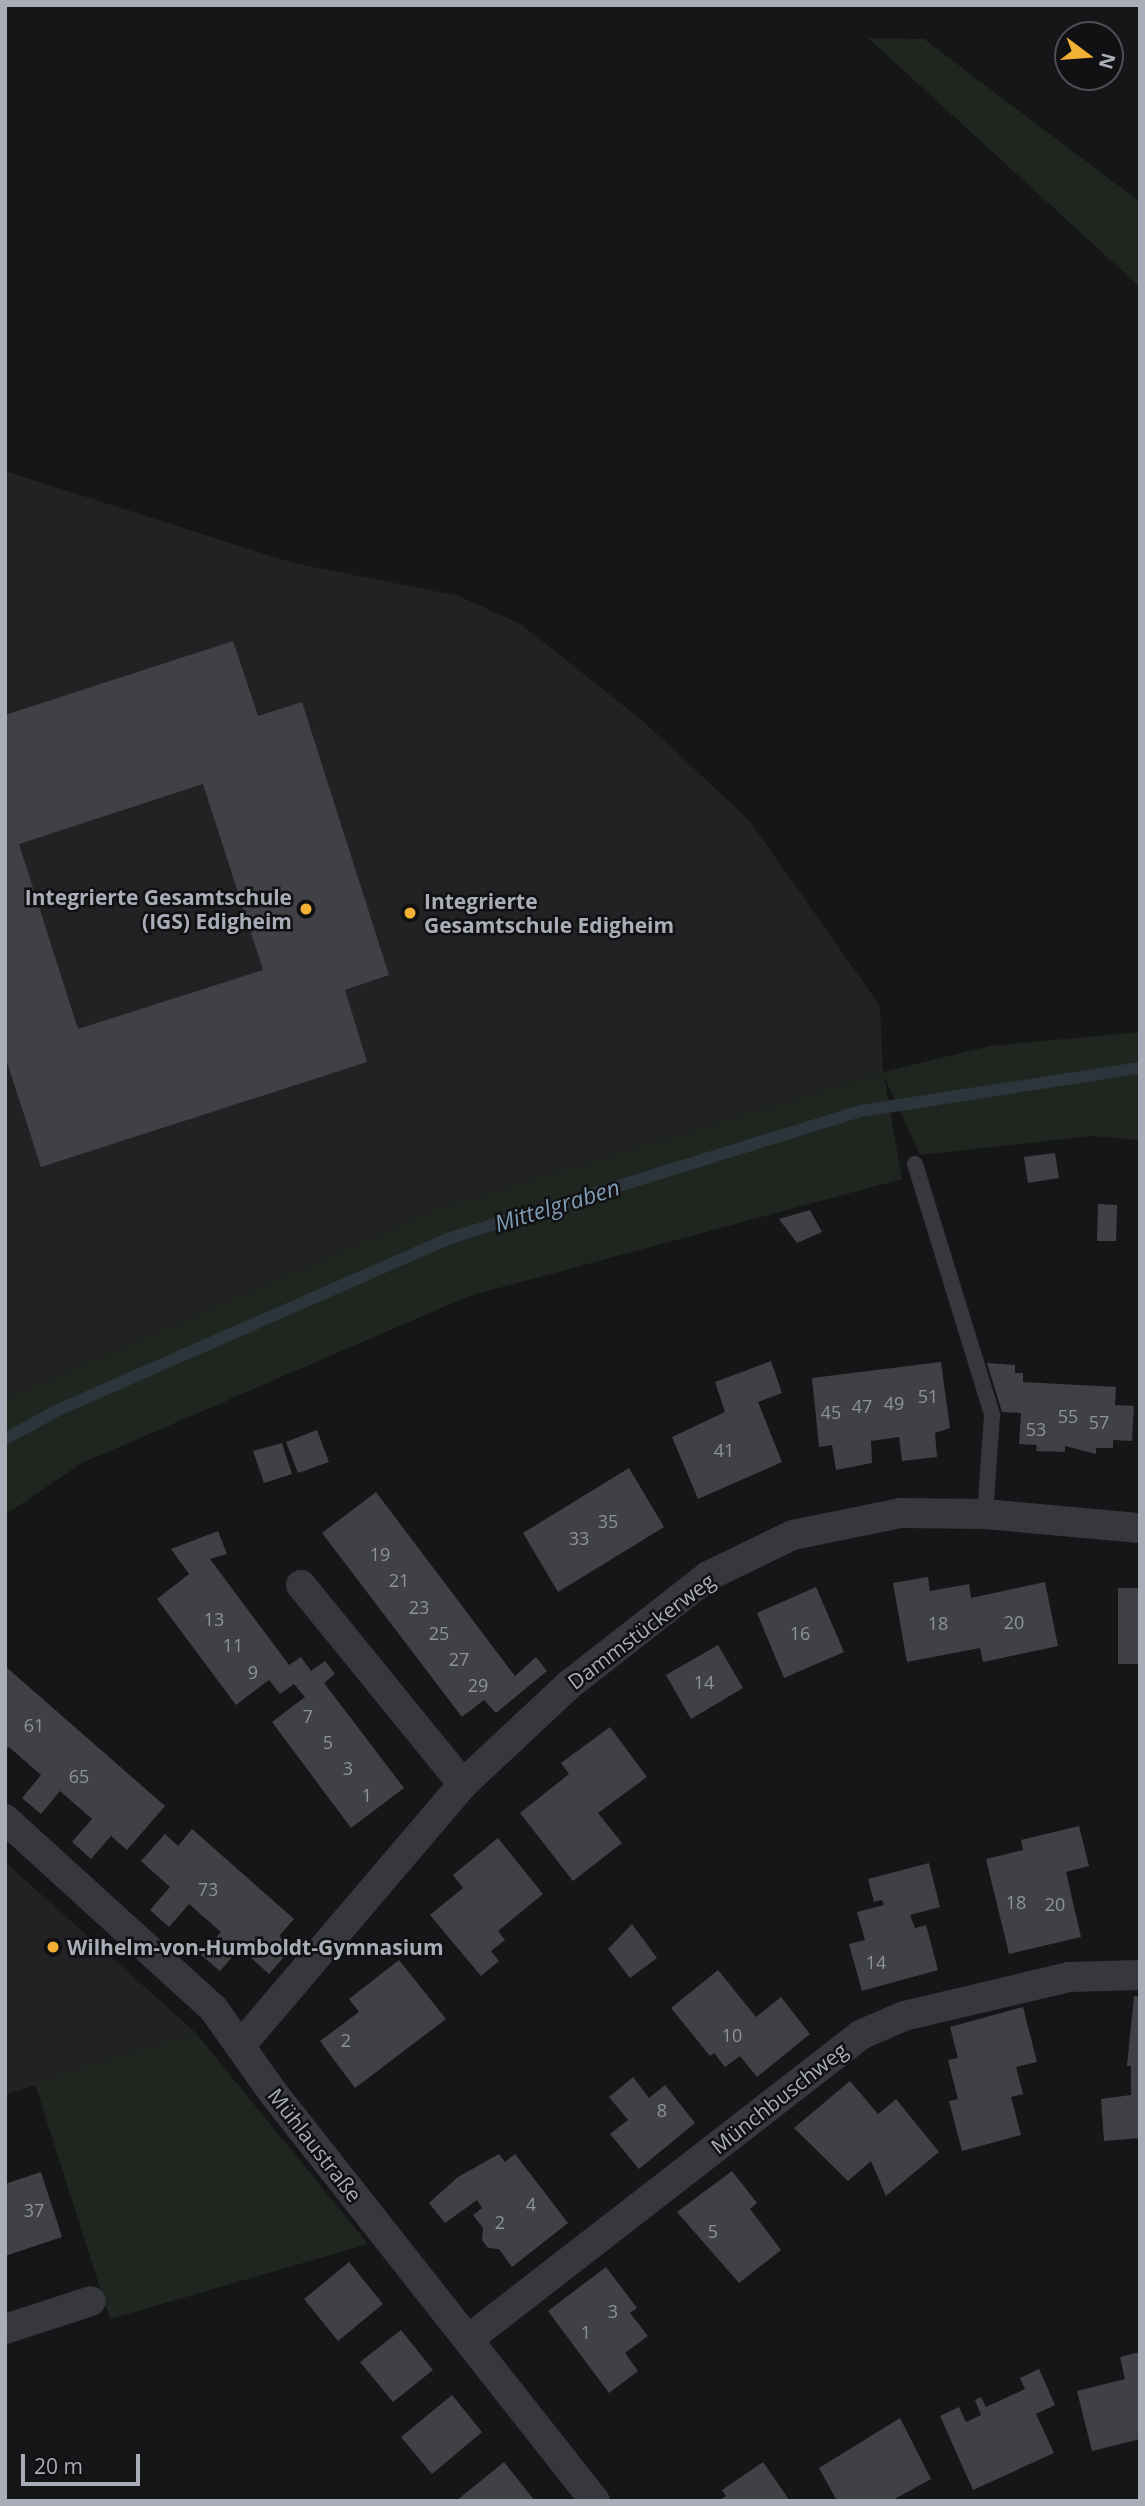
<!DOCTYPE html>
<meta charset="utf-8">
<style>
body{margin:0}
#map{position:relative;width:1145px;height:2506px;overflow:hidden;background:#161618;font-family:"Open Sans",sans-serif}
div>[style]{position:absolute}
[style*='--x']{left:calc(var(--x)*1px);top:calc(var(--y)*1px);width:calc(var(--w)*1px);rotate:calc(var(--a)*1deg)}
.built>*{inset:0;background:#222225}
.green>*{inset:0;background:#1e261f}
.stream>*{height:12px;margin:-6px;padding:0 6px;transform-origin:6px;border-radius:6px;background:#2c353c}
.building>*{inset:0;background:#404145}
.lane>*{height:16px;margin:-8px;padding:0 8px;transform-origin:8px;border-radius:8px;background:#37383d}
.street>*{height:30px;margin:-15px;padding:0 15px;transform-origin:15px;border-radius:15px;background:#37383d}
.dots>*{width:19px;height:19px;translate:-50% -50%;box-sizing:border-box;border:4px solid #111113;border-radius:50%}
span{translate:-50% -50%;white-space:nowrap;text-align:center;line-height:1.15;-webkit-text-stroke:5px #111113;paint-order:stroke}
.number-label{font-size:18px;color:#8e929b}
.number-label span{-webkit-text-stroke-width:0}
.poi-label{font-size:21px;color:#a8adb8;font-weight:700}
.right{translate:-100% -50%;text-align:right}
.left{translate:0 -50%;text-align:left}
.street-label{font-size:21px;color:#a8adb8}
.water-label{font-size:23px;color:#7f9bb3;font-style:italic}
.frame{position:absolute;inset:0;border:7px solid #a8adb8;pointer-events:none}
.north{position:absolute;left:1054px;top:21px;width:70px;height:70px;box-sizing:border-box;background:#111113;border:2px solid #4d4f55;border-radius:50%;rotate:106deg;font-size:19px;font-weight:700;line-height:28px;text-align:center;color:#a8adb8}
.north::after{content:'';display:block;margin:auto;width:24px;height:32px;background:#f2b134;clip-path:polygon(50% 0,100% 100%,50% 72%,0 100%)}
.scale{position:absolute;left:21px;top:2454px;width:119px;height:32px;box-sizing:border-box;border:4px solid #a8adb8;border-top:0;padding-left:9px;font-size:21px;line-height:24px;white-space:nowrap;color:#a8adb8;-webkit-text-stroke:5px #111113;paint-order:stroke}
</style>
<div id="map">
<div class="built">
<div style="clip-path:polygon(5px 471px,293px 563px,459px 596px,522px 625px,644px 722px,749px 820px,880px 1006px,883px 1072px,440px 1208px,5px 1399px)"></div>
<div style="clip-path:polygon(5px 1862px,195px 2032px,5px 2095px)"></div>
</div>
<div class="green">
<div style="clip-path:polygon(868px 38px,924px 39px,1140px 202px,1140px 287px)"></div>
<div style="clip-path:polygon(1140px 1032px,1140px 1140px,1092px 1136px,920px 1155px,884px 1076px,902px 1179px,469px 1296px,82px 1463px,5px 1515px,5px 1399px,440px 1208px,883px 1072px,990px 1046px)"></div>
<div style="clip-path:polygon(195px 2032px,368px 2244px,110px 2319px,35px 2084px)"></div>
</div>
<div class="stream">
<div style="--x:5;--y:1439;--w:60;--a:-28.7"></div>
<div style="--x:58;--y:1410;--w:425;--a:-23.7"></div>
<div style="--x:447;--y:1239;--w:433;--a:-17.2"></div>
<div style="--x:861;--y:1111;--w:282;--a:-8.8"></div>
</div>
<div class="building">
<div style="clip-path:polygon(evenodd,233px 641px,258px 716px,302px 702px,389px 975px,345px 990px,367px 1062px,41px 1167px,5px 1056px,5px 715px,233px 641px,203px 784px,263px 970px,78px 1029px,19px 844px,203px 784px)"></div>
<div style="clip-path:polygon(1055px 1153px,1059px 1178px,1028px 1183px,1024px 1157px)"></div>
<div style="clip-path:polygon(1098px 1204px,1117px 1205px,1116px 1241px,1097px 1241px)"></div>
<div style="clip-path:polygon(810px 1210px,822px 1232px,797px 1243px,779px 1219px)"></div>
<div style="clip-path:polygon(771px 1361px,782px 1393px,758px 1402px,782px 1462px,698px 1499px,672px 1437px,725px 1412px,715px 1382px)"></div>
<div style="clip-path:polygon(941px 1362px,950px 1428px,935px 1433px,937px 1457px,902px 1461px,899px 1437px,871px 1441px,872px 1463px,836px 1470px,832px 1445px,819px 1447px,812px 1378px)"></div>
<div style="clip-path:polygon(987px 1363px,1015px 1365px,1015px 1373px,1023px 1373px,1023px 1382px,1116px 1387px,1115px 1405px,1134px 1406px,1132px 1441px,1113px 1440px,1113px 1448px,1096px 1448px,1096px 1454px,1065px 1446px,1065px 1452px,1036px 1451px,1037px 1445px,1019px 1444px,1021px 1413px,1002px 1412px)"></div>
<div style="clip-path:polygon(317px 1430px,329px 1462px,298px 1473px,286px 1442px)"></div>
<div style="clip-path:polygon(282px 1443px,292px 1474px,264px 1483px,253px 1451px)"></div>
<div style="clip-path:polygon(629px 1468px,664px 1527px,558px 1592px,523px 1533px)"></div>
<div style="clip-path:polygon(376px 1492px,515px 1676px,536px 1657px,547px 1671px,496px 1713px,484px 1700px,462px 1717px,322px 1533px)"></div>
<div style="clip-path:polygon(218px 1531px,227px 1554px,210px 1559px,289px 1665px,301px 1657px,311px 1671px,325px 1661px,335px 1674px,324px 1683px,404px 1788px,351px 1828px,272px 1722px,305px 1697px,294px 1684px,280px 1694px,269px 1680px,236px 1705px,157px 1599px,189px 1574px,171px 1549px)"></div>
<div style="clip-path:polygon(928px 1577px,930px 1591px,969px 1584px,971px 1598px,1045px 1582px,1058px 1646px,983px 1662px,980px 1648px,907px 1662px,893px 1583px)"></div>
<div style="clip-path:polygon(816px 1587px,844px 1652px,784px 1678px,757px 1613px)"></div>
<div style="clip-path:polygon(1118px 1588px,1140px 1588px,1140px 1664px,1118px 1664px)"></div>
<div style="clip-path:polygon(718px 1645px,743px 1688px,691px 1719px,666px 1675px)"></div>
<div style="clip-path:polygon(5px 1666px,165px 1806px,127px 1850px,111px 1836px,91px 1859px,72px 1842px,92px 1819px,60px 1791px,41px 1814px,22px 1798px,41px 1775px,9px 1747px,5px 1751px)"></div>
<div style="clip-path:polygon(610px 1727px,647px 1777px,598px 1813px,622px 1843px,573px 1881px,520px 1813px,569px 1774px,561px 1763px)"></div>
<div style="clip-path:polygon(1079px 1826px,1089px 1866px,1066px 1872px,1081px 1937px,1009px 1954px,986px 1859px,1023px 1850px,1021px 1840px)"></div>
<div style="clip-path:polygon(192px 1829px,294px 1919px,279px 1936px,292px 1948px,269px 1974px,240px 1948px,220px 1971px,201px 1955px,221px 1932px,189px 1904px,169px 1927px,150px 1910px,170px 1887px,141px 1861px,165px 1834px,178px 1846px)"></div>
<div style="clip-path:polygon(498px 1838px,543px 1894px,498px 1931px,505px 1940px,491px 1951px,499px 1961px,481px 1976px,430px 1915px,463px 1888px,453px 1875px)"></div>
<div style="clip-path:polygon(929px 1863px,940px 1907px,910px 1915px,915px 1928px,926px 1925px,938px 1970px,862px 1991px,849px 1944px,865px 1940px,857px 1912px,884px 1905px,882px 1900px,874px 1902px,868px 1879px)"></div>
<div style="clip-path:polygon(632px 1924px,657px 1958px,630px 1978px,608px 1949px)"></div>
<div style="clip-path:polygon(399px 1960px,446px 2019px,355px 2088px,320px 2041px,359px 2012px,349px 1999px)"></div>
<div style="clip-path:polygon(718px 1970px,756px 2017px,781px 1997px,810px 2034px,757px 2077px,740px 2056px,725px 2067px,714px 2053px,710px 2056px,671px 2008px)"></div>
<div style="clip-path:polygon(1134px 1996px,1140px 1997px,1140px 2138px,1104px 2141px,1101px 2099px,1131px 2095px,1131px 2066px,1127px 2066px)"></div>
<div style="clip-path:polygon(1023px 2007px,1037px 2062px,1016px 2067px,1023px 2094px,1011px 2097px,1021px 2135px,962px 2151px,949px 2101px,958px 2099px,948px 2060px,958px 2058px,950px 2027px)"></div>
<div style="clip-path:polygon(633px 2077px,649px 2098px,665px 2085px,695px 2123px,639px 2169px,610px 2134px,628px 2120px,609px 2097px)"></div>
<div style="clip-path:polygon(850px 2081px,878px 2114px,896px 2099px,939px 2152px,886px 2196px,871px 2161px,848px 2181px,794px 2128px)"></div>
<div style="clip-path:polygon(499px 2154px,505px 2162px,515px 2154px,568px 2223px,512px 2267px,499px 2249px,488px 2248px,482px 2240px,483px 2228px,473px 2215px,482px 2208px,477px 2200px,445px 2223px,429px 2203px,458px 2177px)"></div>
<div style="clip-path:polygon(732px 2171px,757px 2203px,750px 2209px,781px 2250px,739px 2283px,677px 2212px)"></div>
<div style="clip-path:polygon(41px 2172px,62px 2237px,5px 2256px,5px 2184px)"></div>
<div style="clip-path:polygon(349px 2262px,383px 2304px,338px 2341px,304px 2299px)"></div>
<div style="clip-path:polygon(606px 2267px,637px 2308px,630px 2313px,648px 2336px,625px 2353px,638px 2371px,609px 2393px,548px 2311px)"></div>
<div style="clip-path:polygon(401px 2330px,433px 2370px,393px 2402px,360px 2362px)"></div>
<div style="clip-path:polygon(1140px 2352px,1140px 2439px,1092px 2451px,1077px 2391px,1125px 2379px,1120px 2357px)"></div>
<div style="clip-path:polygon(1039px 2369px,1055px 2405px,1036px 2414px,1054px 2453px,973px 2490px,940px 2416px,959px 2407px,966px 2422px,981px 2415px,975px 2400px,981px 2397px,986px 2407px,1025px 2389px,1020px 2378px)"></div>
<div style="clip-path:polygon(452px 2395px,482px 2432px,432px 2474px,401px 2437px)"></div>
<div style="clip-path:polygon(900px 2418px,931px 2479px,891px 2501px,837px 2501px,819px 2468px)"></div>
<div style="clip-path:polygon(504px 2462px,535px 2501px,456px 2501px)"></div>
<div style="clip-path:polygon(763px 2462px,790px 2501px,718px 2501px,726px 2496px,722px 2490px)"></div>
</div>
<div class="lane">
<div style="--x:915;--y:1164;--w:263;--a:72.9"></div>
<div style="--x:992;--y:1415;--w:99;--a:94"></div>
</div>
<div class="street">
<div style="--x:301;--y:1585;--w:257;--a:50.9"></div>
<div style="--x:5;--y:1819;--w:281;--a:42.3"></div>
<div style="--x:213;--y:2008;--w:105;--a:54.7"></div>
<div style="--x:274;--y:2094;--w:518;--a:51.74"></div>
<div style="--x:241;--y:2045;--w:343;--a:-49.6"></div>
<div style="--x:463;--y:1784;--w:146;--a:-43.1"></div>
<div style="--x:570;--y:1684;--w:175;--a:-38"></div>
<div style="--x:708;--y:1576;--w:94;--a:-25.8"></div>
<div style="--x:793;--y:1535;--w:109;--a:-11.6"></div>
<div style="--x:900;--y:1513;--w:85;--a:0.7"></div>
<div style="--x:985;--y:1514;--w:156;--a:5.2"></div>
<div style="--x:5;--y:2329;--w:90;--a:-18"></div>
<div style="--x:470;--y:2338;--w:494;--a:-37.8"></div>
<div style="--x:860;--y:2035;--w:48;--a:-23.4"></div>
<div style="--x:904;--y:2016;--w:170;--a:-13.3"></div>
<div style="--x:1069;--y:1977;--w:71;--a:-1.6"></div>
</div>
<div class="dots">
<div style="left:306px;top:909px;background:#f2b134"></div>
<div style="left:410px;top:913px;background:#f2b134"></div>
<div style="left:53px;top:1947px;background:#f2b134"></div>
</div>
<div class="number-label">
<span style="left:928px;top:1396px">51</span>
<span style="left:894px;top:1403px">49</span>
<span style="left:862px;top:1406px">47</span>
<span style="left:831px;top:1412px">45</span>
<span style="left:1068px;top:1416px">55</span>
<span style="left:1099px;top:1422px">57</span>
<span style="left:1036px;top:1429px">53</span>
<span style="left:724px;top:1450px">41</span>
<span style="left:608px;top:1521px">35</span>
<span style="left:579px;top:1538px">33</span>
<span style="left:380px;top:1554px">19</span>
<span style="left:399px;top:1580px">21</span>
<span style="left:419px;top:1607px">23</span>
<span style="left:214px;top:1619px">13</span>
<span style="left:1014px;top:1622px">20</span>
<span style="left:938px;top:1623px">18</span>
<span style="left:439px;top:1633px">25</span>
<span style="left:800px;top:1633px">16</span>
<span style="left:233px;top:1645px">11</span>
<span style="left:459px;top:1659px">27</span>
<span style="left:253px;top:1672px">9</span>
<span style="left:704px;top:1682px">14</span>
<span style="left:478px;top:1685px">29</span>
<span style="left:308px;top:1716px">7</span>
<span style="left:34px;top:1725px">61</span>
<span style="left:328px;top:1742px">5</span>
<span style="left:348px;top:1768px">3</span>
<span style="left:79px;top:1776px">65</span>
<span style="left:367px;top:1795px">1</span>
<span style="left:208px;top:1889px">73</span>
<span style="left:1016px;top:1902px">18</span>
<span style="left:1055px;top:1904px">20</span>
<span style="left:876px;top:1962px">14</span>
<span style="left:732px;top:2035px">10</span>
<span style="left:346px;top:2040px">2</span>
<span style="left:662px;top:2110px">8</span>
<span style="left:531px;top:2204px">4</span>
<span style="left:34px;top:2210px">37</span>
<span style="left:500px;top:2222px">2</span>
<span style="left:713px;top:2231px">5</span>
<span style="left:613px;top:2311px">3</span>
<span style="left:586px;top:2332px">1</span>
</div>
<div class="poi-label">
<span class="right" style="left:292px;top:909px">Integrierte Gesamtschule<br>(IGS) Edigheim</span>
<span class="left" style="left:424px;top:913px">Integrierte<br>Gesamtschule Edigheim</span>
<span class="left" style="left:67px;top:1947px">Wilhelm-von-Humboldt-Gymnasium</span>
</div>
<div class="street-label">
<span style="left:641px;top:1631px;rotate:-37deg">Dammstückerweg</span>
<span style="left:779px;top:2098px;rotate:-38deg">Münchbuschweg</span>
<span style="left:315px;top:2145px;rotate:52deg">Mühlaustraße</span>
</div>
<div class="water-label">
<span style="left:557px;top:1205px;rotate:-17deg">Mittelgraben</span>
</div>
<div class="frame"></div>
<div class="north">N</div>
<div class="scale">20 m</div>
</div>
